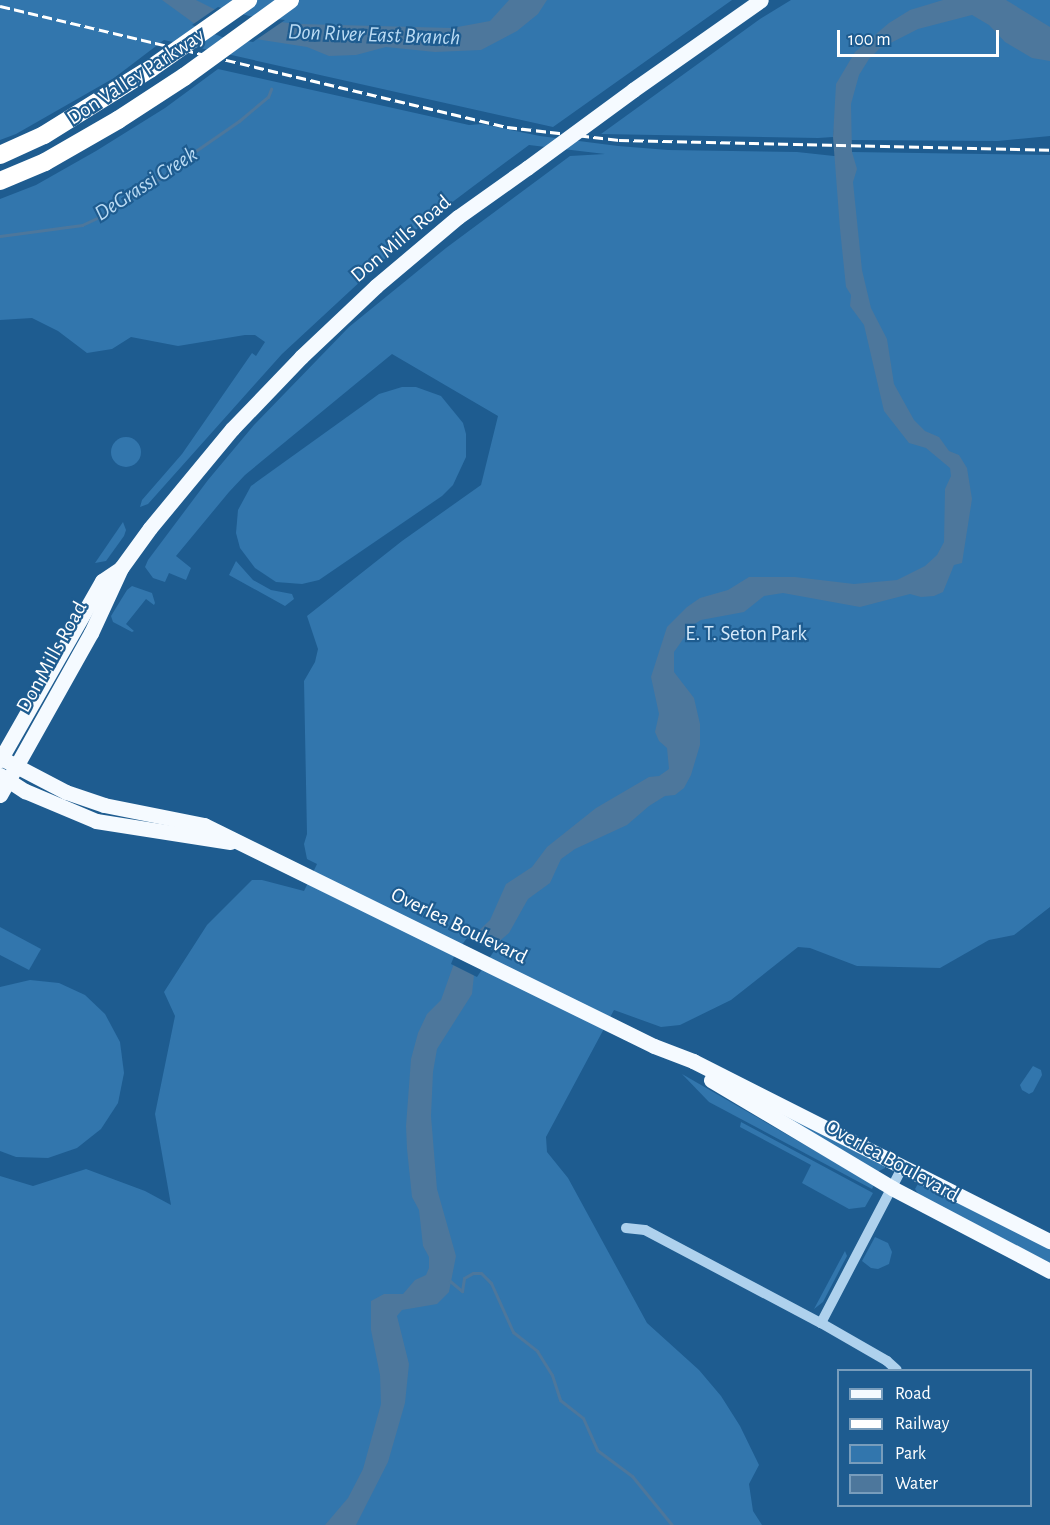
<!DOCTYPE html>
<style>
body{margin:0}
#map{position:relative;width:1050px;height:1525px;overflow:hidden;background:#1e5c90;font-family:"Alegreya Sans",sans-serif}
div>[style]{position:absolute}
[style*='--x']{left:calc(var(--x)*1px);top:calc(var(--y)*1px);width:calc(var(--w)*1px);rotate:calc(var(--a)*1deg)}
.green>*{inset:0;background:#3276ad}
.round{border-radius:50%}
.water>*{inset:0;background:#4d779c}
.pier>*{inset:0;background:#1e5c90}
.stream>*{height:3px;margin:-1.5px;padding:0 1.5px;transform-origin:1.5px;border-radius:1.5px;background:#4d779c}
.minor>*{height:10px;margin:-5px;padding:0 5px;transform-origin:5px;border-radius:5px;background:#aed1ed}
.major>*{height:15px;margin:-7.5px;padding:0 7.5px;transform-origin:7.5px;border-radius:7.5px;background:#f5faff}
.highway>*{height:18px;margin:-9px;padding:0 9px;transform-origin:9px;border-radius:9px;background:#fff}
.rail>*{height:3px;margin-top:-1.5px;transform-origin:0;background:repeating-linear-gradient(90deg,#fff 0 10px,transparent 0 14.5px)}
.major-bridge>*{height:15px;margin:-7.5px;padding:0 7.5px;transform-origin:7.5px;border-radius:7.5px;background:#f5faff}
.highway-bridge>*{height:18px;margin:-9px;padding:0 9px;transform-origin:9px;border-radius:9px;background:#fff}
span{translate:-50% -50%;white-space:nowrap;text-align:center;line-height:1.15;-webkit-text-stroke:4.5px #1e5c90;paint-order:stroke}
.street-label{font-size:21px;color:#fff}
.park-label{font-size:21px;color:#d4e9fa}
.water-label{font-size:22px;color:#badbf4;font-style:italic}
.legend{position:absolute;left:837px;top:1369px;width:195px;height:138px;box-sizing:border-box;background:#1e5c90;border:2px solid #789dbc;margin:0;padding:8px 10px;list-style:none;font-size:18px;color:#fff}
.legend li{display:flex;align-items:center;gap:12px;height:30px}
.legend b{width:30px;border:2px solid #789dbc}
.scale{position:absolute;left:837px;top:30px;width:162px;height:27px;box-sizing:border-box;border:3px solid #fff;border-top:0;padding-left:8px;font-size:18px;line-height:21px;white-space:nowrap;color:#fff;-webkit-text-stroke:4px #1e5c90;paint-order:stroke}
</style>
<div id="map">
<div class="green">
<div style="clip-path:polygon(0 0,732px 0,553px 127px,164px 40px,114px 78px,16px 134px,0 140px)"></div>
<div style="clip-path:polygon(791px 0,1050px 0,1050px 136px,998px 141px,851px 140px,851px 127px,834px 128px,833px 137px,818px 138px,601px 134px,760px 19px)"></div>
<div style="clip-path:polygon(218px 69px,469px 125px,482px 124px,540px 136px,618px 146px,668px 150px,797px 152px,834px 156px,852px 152px,1050px 155px,1050px 907px,1014px 935px,989px 940px,940px 968px,857px 966px,810px 948px,798px 947px,731px 1000px,680px 1025px,661px 1027px,614px 1010px,546px 1137px,547px 1152px,568px 1178px,647px 1323px,699px 1370px,721px 1396px,740px 1426px,759px 1465px,749px 1484px,753px 1511px,762px 1525px,0 1525px,0 1176px,33px 1186px,86px 1169px,145px 1191px,171px 1205px,155px 1114px,175px 1016px,164px 992px,207px 925px,252px 880px,262px 880px,304px 891px,317px 864px,307px 859px,304px 844px,307px 834px,304px 681px,315px 662px,318px 649px,307px 616px,402px 541px,481px 485px,498px 416px,392px 354px,245px 475px,229px 492px,176px 556px,191px 568px,186px 580px,169px 573px,165px 582px,153px 578px,145px 567px,148px 560px,208px 480px,254px 425px,349px 327px,446px 248px,570px 156px,605px 154px,529px 145px,475px 185px,418px 228px,282px 354px,148px 504px,140px 507px,142px 500px,182px 454px,252px 353px,256px 356px,265px 342px,255px 335px,245px 335px,178px 346px,131px 337px,112px 349px,87px 353px,58px 331px,32px 318px,0 320px,0 199px,36px 185px,96px 151px,165px 108px)"></div>
<div style="clip-path:polygon(402px 387px,416px 387px,441px 396px,463px 423px,466px 434px,466px 457px,453px 485px,442px 496px,319px 580px,302px 584px,276px 582px,255px 568px,240px 548px,236px 533px,238px 510px,251px 486px,379px 394px)"></div>
<div class="round" style="left:111px;top:437px;width:30px;height:30px"></div>
<div style="clip-path:polygon(123px 522px,126px 530px,124px 536px,106px 561px,95px 563px)"></div>
<div style="clip-path:polygon(236px 561px,253px 580px,271px 590px,292px 594px,294px 599px,285px 606px,229px 575px)"></div>
<div style="clip-path:polygon(132px 586px,152px 593px,155px 603px,154px 605px,146px 599px,126px 624px,134px 631px,132px 632px,113px 622px,111px 616px,127px 590px)"></div>
<div style="clip-path:polygon(0 927px,41px 949px,29px 970px,0 955px)"></div>
<div style="clip-path:polygon(30px 980px,59px 983px,85px 995px,105px 1014px,120px 1042px,124px 1073px,118px 1103px,101px 1129px,77px 1148px,48px 1158px,16px 1157px,0 1151px,0 987px)"></div>
<div style="clip-path:polygon(1033px 1066px,1041px 1070px,1042px 1075px,1033px 1092px,1029px 1094px,1022px 1090px,1020px 1085px)"></div>
<div style="clip-path:polygon(682px 1074px,871px 1183px,874px 1185px,872px 1189px,709px 1102px)"></div>
<div style="clip-path:polygon(754px 1098px,886px 1164px,885px 1168px,877px 1172px)"></div>
<div style="clip-path:polygon(741px 1122px,873px 1193px,865px 1207px,849px 1209px,802px 1183px,811px 1165px,740px 1127px)"></div>
<div style="clip-path:polygon(919px 1182px,1050px 1247px,1050px 1263px,919px 1195px,915px 1189px)"></div>
<div style="clip-path:polygon(875px 1237px,888px 1243px,892px 1252px,889px 1264px,878px 1269px,871px 1268px,862px 1261px)"></div>
<div style="clip-path:polygon(845px 1251px,847px 1256px,823px 1302px,814px 1309px)"></div>
</div>
<div class="water">
<div style="clip-path:polygon(162px 0,196px 0,214px 9px,248px 19px,300px 24px,452px 28px,490px 21px,509px 0,547px 0,538px 14px,517px 31px,481px 50px,435px 52px,386px 47px,356px 55px,329px 56px,307px 47px,223px 34px,195px 24px)"></div>
<div style="clip-path:polygon(943px 0,1006px 0,1050px 27px,1050px 61px,1032px 58px,1005px 42px,989px 25px,972px 15px,918px 29px,879px 49px,869px 59px,859px 75px,851px 104px,852px 152px,857px 169px,853px 182px,862px 270px,871px 308px,887px 339px,894px 384px,914px 420px,925px 431px,939px 437px,949px 451px,959px 455px,967px 468px,972px 499px,962px 563px,954px 565px,943px 592px,934px 596px,921px 597px,910px 594px,860px 607px,783px 593px,764px 596px,744px 612px,701px 620px,693px 625px,674px 652px,674px 672px,694px 698px,700px 724px,700px 745px,691px 775px,684px 788px,675px 795px,665px 796px,649px 806px,627px 825px,575px 849px,561px 859px,550px 883px,528px 899px,509px 933px,490px 949px,474px 975px,472px 994px,437px 1049px,433px 1072px,431px 1116px,437px 1189px,456px 1256px,449px 1292px,437px 1304px,402px 1310px,397px 1316px,409px 1364px,405px 1403px,388px 1462px,356px 1525px,325px 1525px,348px 1498px,363px 1469px,381px 1404px,380px 1375px,371px 1330px,371px 1301px,384px 1294px,403px 1294px,415px 1280px,426px 1275px,429px 1268px,429px 1257px,423px 1246px,419px 1210px,412px 1197px,407px 1149px,406px 1126px,411px 1059px,418px 1033px,427px 1014px,441px 1000px,457px 955px,467px 942px,490px 920px,506px 884px,532px 867px,547px 847px,596px 808px,649px 777px,659px 776px,669px 769px,667px 748px,659px 741px,655px 732px,659px 714px,651px 677px,667px 627px,687px 607px,700px 598px,728px 590px,749px 577px,795px 577px,854px 584px,897px 580px,925px 566px,937px 555px,944px 542px,945px 489px,951px 476px,950px 468px,926px 448px,909px 443px,884px 411px,864px 325px,850px 306px,851px 295px,846px 287px,840px 229px,833px 137px,836px 84px,855px 52px,889px 23px,910px 10px)"></div>
</div>
<div class="pier">
<div style="clip-path:polygon(218px 7px,249px 16px,285px 20px,253px 42px,222px 37px,192px 25px)"></div>
<div style="clip-path:polygon(467px 938px,494px 951px,477px 977px,451px 964px,455px 954px)"></div>
</div>
<div class="stream">
<div style="--x:0;--y:236;--w:83;--a:-7.6"></div>
<div style="--x:82;--y:225;--w:38;--a:-25"></div>
<div style="--x:116;--y:209;--w:24;--a:-38"></div>
<div style="--x:135;--y:194;--w:9;--a:-18"></div>
<div style="--x:144;--y:191;--w:8;--a:-60"></div>
<div style="--x:148;--y:184;--w:17;--a:-24"></div>
<div style="--x:164;--y:177;--w:11;--a:-52"></div>
<div style="--x:171;--y:168;--w:83;--a:-34.7"></div>
<div style="--x:239;--y:121;--w:38;--a:-40"></div>
<div style="--x:268;--y:97;--w:9;--a:-69"></div>
<div style="--x:450;--y:1281;--w:16;--a:40"></div>
<div style="--x:462;--y:1291;--w:13;--a:-81"></div>
<div style="--x:464;--y:1278;--w:10;--a:-29"></div>
<div style="--x:473;--y:1273;--w:8;--a:0"></div>
<div style="--x:481;--y:1273;--w:14;--a:45"></div>
<div style="--x:491;--y:1283;--w:54;--a:65.8"></div>
<div style="--x:513;--y:1332;--w:31;--a:38"></div>
<div style="--x:537;--y:1351;--w:28;--a:58"></div>
<div style="--x:552;--y:1375;--w:26;--a:72"></div>
<div style="--x:560;--y:1400;--w:29;--a:38"></div>
<div style="--x:583;--y:1418;--w:35;--a:66"></div>
<div style="--x:597;--y:1450;--w:44;--a:36.6"></div>
<div style="--x:632;--y:1476;--w:63;--a:50.8"></div>
</div>
<div class="minor">
<div style="--x:626;--y:1228;--w:19;--a:6"></div>
<div style="--x:645;--y:1230;--w:199;--a:27.9"></div>
<div style="--x:821;--y:1323;--w:76;--a:29.9"></div>
<div style="--x:887;--y:1361;--w:13;--a:42"></div>
<div style="--x:821;--y:1323;--w:177;--a:-62.4"></div>
</div>
<div class="major">
<div style="--x:633;--y:90;--w:156;--a:-35.1"></div>
<div style="--x:1;--y:758;--w:73;--a:27.6"></div>
<div style="--x:66;--y:792;--w:40;--a:18.9"></div>
<div style="--x:104;--y:805;--w:102;--a:11.3"></div>
<div style="--x:204;--y:825;--w:501;--a:26.16"></div>
<div style="--x:654;--y:1046;--w:42;--a:21"></div>
<div style="--x:693;--y:1061;--w:400;--a:26.8"></div>
<div style="--x:0;--y:760;--w:206;--a:-60.3"></div>
<div style="--x:102;--y:581;--w:22;--a:-34"></div>
<div style="--x:0;--y:775;--w:30;--a:33"></div>
<div style="--x:25;--y:791;--w:77;--a:22.9"></div>
<div style="--x:96;--y:821;--w:136;--a:8.9"></div>
<div style="--x:0;--y:795;--w:186;--a:-60.7"></div>
<div style="--x:91;--y:633;--w:72;--a:-65.2"></div>
<div style="--x:121;--y:568;--w:49;--a:-54.1"></div>
<div style="--x:150;--y:528;--w:129;--a:-50.4"></div>
<div style="--x:232;--y:429;--w:100;--a:-46.2"></div>
<div style="--x:301;--y:357;--w:103;--a:-43.4"></div>
<div style="--x:376;--y:286;--w:107;--a:-40.1"></div>
<div style="--x:458;--y:217;--w:85;--a:-35.4"></div>
<div style="--x:711;--y:1080;--w:211;--a:30.8"></div>
<div style="--x:892;--y:1188;--w:178;--a:27.7"></div>
</div>
<div class="highway">
<div style="--x:0;--y:155;--w:48;--a:-24.4"></div>
<div style="--x:44;--y:135;--w:125;--a:-31.9"></div>
<div style="--x:0;--y:181;--w:49;--a:-22.9"></div>
<div style="--x:45;--y:162;--w:84;--a:-29.9"></div>
<div style="--x:118;--y:120;--w:79;--a:-33.1"></div>
</div>
<div class="rail">
<div style="--x:0;--y:6;--w:521;--a:13.42"></div>
<div style="--x:507;--y:127;--w:113;--a:6.6"></div>
<div style="--x:619;--y:140;--w:431;--a:1.3"></div>
</div>
<div class="major-bridge">
<div style="--x:527;--y:168;--w:132;--a:-36.3"></div>
</div>
<div class="highway-bridge">
<div style="--x:150;--y:69;--w:120;--a:-35.1"></div>
<div style="--x:184;--y:77;--w:131;--a:-36"></div>
</div>
<div class="street-label">
<span style="left:136px;top:77px;rotate:-33deg">Don Valley Parkway</span>
<span style="left:401px;top:239px;rotate:-40deg">Don Mills Road</span>
<span style="left:52px;top:657px;rotate:-61deg">Don Mills Road</span>
<span style="left:459px;top:926px;rotate:26deg">Overlea Boulevard</span>
<span style="left:892px;top:1161px;rotate:29deg">Overlea Boulevard</span>
</div>
<div class="park-label">
<span style="left:746px;top:634px">E. T. Seton Park</span>
</div>
<div class="water-label">
<span style="left:374px;top:35px;rotate:2deg">Don River East Branch</span>
<span style="left:146px;top:184px;rotate:-33deg">DeGrassi Creek</span>
</div>
<ul class="legend">
<li><b style="height:8px;background:#f5faff"></b>Road</li>
<li><b style="height:8px;background:#fff"></b>Railway</li>
<li><b style="height:16px;background:#3276ad"></b>Park</li>
<li><b style="height:16px;background:#4d779c"></b>Water</li>
</ul>
<div class="scale">100 m</div>
</div>
